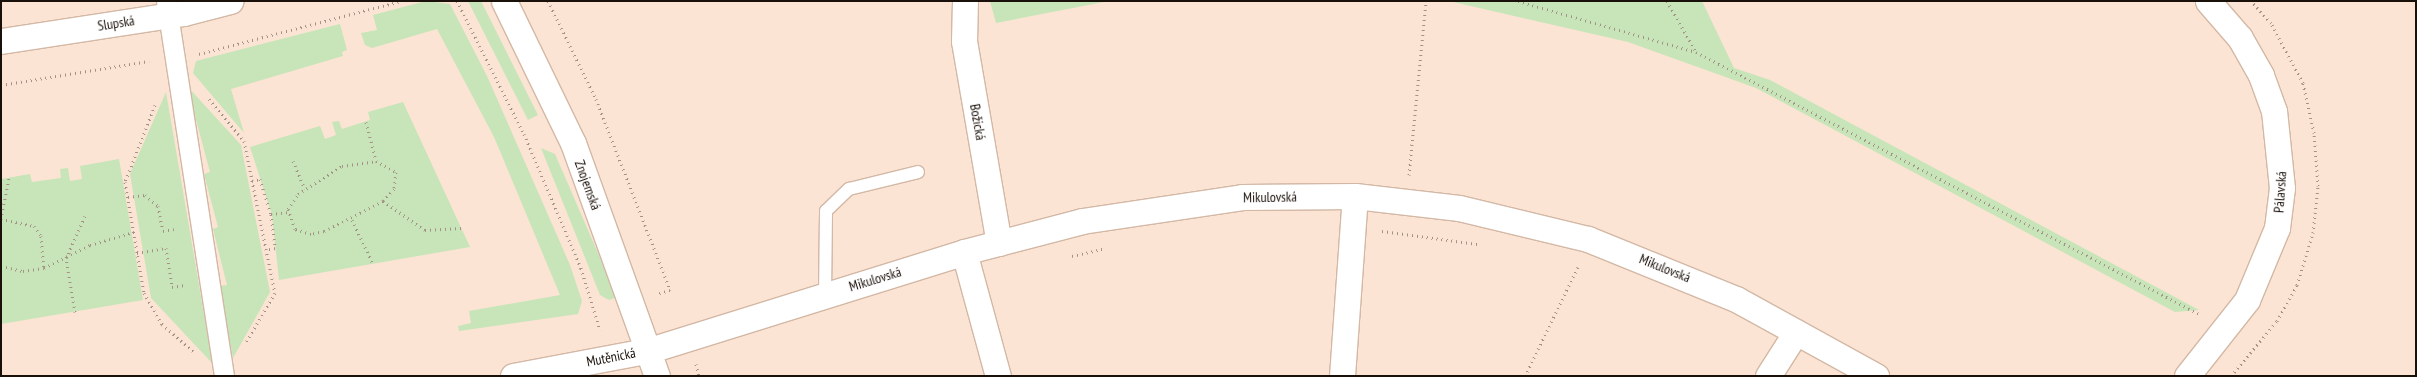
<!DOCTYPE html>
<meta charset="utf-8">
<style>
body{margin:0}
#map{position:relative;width:2417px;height:377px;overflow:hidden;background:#fbe4d4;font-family:"PT Sans Narrow",sans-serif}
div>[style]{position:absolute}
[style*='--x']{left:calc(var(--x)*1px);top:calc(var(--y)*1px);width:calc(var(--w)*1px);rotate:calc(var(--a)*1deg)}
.green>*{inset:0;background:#c7e5b8}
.path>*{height:3px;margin-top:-1.5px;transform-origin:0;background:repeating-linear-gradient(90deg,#a49286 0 1px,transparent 0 5px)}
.roads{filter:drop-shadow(1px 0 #d3b8a5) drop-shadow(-1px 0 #d3b8a5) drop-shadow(0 1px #d3b8a5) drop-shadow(0 -1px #d3b8a5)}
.service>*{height:12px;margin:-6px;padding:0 6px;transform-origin:6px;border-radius:6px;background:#fff}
.pedestrian>*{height:19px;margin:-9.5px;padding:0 9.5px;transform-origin:9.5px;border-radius:9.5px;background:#fff}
.minor>*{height:25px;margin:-12.5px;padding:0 12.5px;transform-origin:12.5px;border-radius:12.5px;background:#fff}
span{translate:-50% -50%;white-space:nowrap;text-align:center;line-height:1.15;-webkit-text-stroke:4px #fff;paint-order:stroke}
.street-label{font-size:14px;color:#1a100a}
.frame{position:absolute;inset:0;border:2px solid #1a100a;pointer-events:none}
</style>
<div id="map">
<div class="green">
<div style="clip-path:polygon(426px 1px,450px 4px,487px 76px,570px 265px,582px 301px,578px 314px,459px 331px,458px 326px,471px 323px,469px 311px,560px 295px,494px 137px,437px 29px,372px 48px,365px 45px,361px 33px,377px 30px,373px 15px)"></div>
<div style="clip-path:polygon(468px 1px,481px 1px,538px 115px,528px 120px)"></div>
<div style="clip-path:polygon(990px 1px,1109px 1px,996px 23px)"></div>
<div style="clip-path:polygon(1449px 1px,1702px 1px,1734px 68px,1770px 80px,2199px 310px,2175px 312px,1756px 88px,1628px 42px)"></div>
<div style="clip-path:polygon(340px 24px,347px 50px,342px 52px,343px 56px,231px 89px,244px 133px,193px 73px,196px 61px)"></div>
<div style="clip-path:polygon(187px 86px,241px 145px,270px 292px,233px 358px,219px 286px,227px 285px,213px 229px,218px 227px,204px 174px,210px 172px)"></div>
<div style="clip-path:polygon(166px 92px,212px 361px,211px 362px,151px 298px,130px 174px)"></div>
<div style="clip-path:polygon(403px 102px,470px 247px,279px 280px,272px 215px,250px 147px,320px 126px,325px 139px,336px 135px,332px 122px,339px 121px,342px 129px,370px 120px,368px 112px)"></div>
<div style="clip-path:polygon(541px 148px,555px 154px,617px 297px,609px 300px,600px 295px)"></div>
<div style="clip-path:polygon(119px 159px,143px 300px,1px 324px,1px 179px,30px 174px,32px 182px,61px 178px,60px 169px,68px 168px,70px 181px,82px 179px,80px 166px)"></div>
</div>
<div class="path">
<div style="--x:457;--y:1;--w:149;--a:63.3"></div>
<div style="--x:524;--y:134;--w:146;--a:67"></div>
<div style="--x:581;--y:268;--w:65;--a:73"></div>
<div style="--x:548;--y:1;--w:109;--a:63.9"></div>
<div style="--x:596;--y:99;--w:205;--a:68.8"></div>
<div style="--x:670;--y:290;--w:14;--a:163"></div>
<div style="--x:1518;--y:1;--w:185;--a:16"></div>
<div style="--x:1696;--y:52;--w:567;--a:27.51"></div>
<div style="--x:1667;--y:1;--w:59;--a:60.4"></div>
<div style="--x:199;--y:54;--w:209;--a:-14.7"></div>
<div style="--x:1;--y:85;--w:150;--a:-9.2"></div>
<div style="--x:209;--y:99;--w:55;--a:50.2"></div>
<div style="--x:244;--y:141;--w:155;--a:78.5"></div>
<div style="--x:275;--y:293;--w:59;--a:120.5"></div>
<div style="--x:155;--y:105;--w:83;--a:111.3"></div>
<div style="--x:125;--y:182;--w:113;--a:80.3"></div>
<div style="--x:144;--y:293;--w:36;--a:60"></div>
<div style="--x:162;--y:324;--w:43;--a:41.2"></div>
<div style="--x:366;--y:122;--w:40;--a:75.6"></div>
<div style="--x:293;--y:161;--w:30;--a:67"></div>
<div style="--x:376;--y:161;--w:23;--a:29"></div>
<div style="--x:396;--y:172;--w:17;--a:97"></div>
<div style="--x:394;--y:189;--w:16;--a:133"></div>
<div style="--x:383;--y:201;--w:66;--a:153"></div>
<div style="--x:324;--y:231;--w:13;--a:167"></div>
<div style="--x:311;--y:234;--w:17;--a:-163"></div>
<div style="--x:295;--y:229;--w:21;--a:-109"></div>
<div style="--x:288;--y:209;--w:18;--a:-56"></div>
<div style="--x:298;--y:194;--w:52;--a:-32.5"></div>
<div style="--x:342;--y:166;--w:34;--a:-8"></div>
<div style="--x:1409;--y:175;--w:175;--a:-84.4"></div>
<div style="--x:252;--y:181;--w:8;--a:-14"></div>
<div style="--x:260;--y:179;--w:37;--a:73"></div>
<div style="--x:271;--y:214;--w:34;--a:83"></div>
<div style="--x:275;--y:248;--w:9;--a:167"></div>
<div style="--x:128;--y:197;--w:17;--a:-7"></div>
<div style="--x:145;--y:195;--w:17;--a:40"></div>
<div style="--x:158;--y:206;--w:25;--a:79"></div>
<div style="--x:163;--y:231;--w:11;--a:-10"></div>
<div style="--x:383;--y:201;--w:51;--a:34.6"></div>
<div style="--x:425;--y:230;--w:36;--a:-3"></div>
<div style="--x:271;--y:214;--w:18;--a:-6"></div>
<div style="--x:1;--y:219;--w:34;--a:12"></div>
<div style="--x:34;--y:226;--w:12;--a:55"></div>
<div style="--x:41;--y:236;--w:32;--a:85"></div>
<div style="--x:1;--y:219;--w:42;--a:-79"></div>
<div style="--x:352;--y:220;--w:49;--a:64.5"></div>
<div style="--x:1382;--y:231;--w:96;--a:7.8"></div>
<div style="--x:137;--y:253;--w:29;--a:-10"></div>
<div style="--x:166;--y:248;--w:39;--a:81"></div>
<div style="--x:172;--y:287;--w:13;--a:-9"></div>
<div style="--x:1072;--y:256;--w:32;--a:-13"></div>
<div style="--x:1;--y:266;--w:23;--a:13"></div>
<div style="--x:23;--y:271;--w:21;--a:-8"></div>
<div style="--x:44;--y:268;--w:51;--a:-26.6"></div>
<div style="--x:90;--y:245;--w:46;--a:-16.5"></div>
<div style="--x:75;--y:312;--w:55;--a:-99.5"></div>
<div style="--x:66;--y:258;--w:46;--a:-65.7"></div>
<div style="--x:696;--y:364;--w:12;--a:76"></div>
<div style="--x:1525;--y:376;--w:121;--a:-64.1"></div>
<div style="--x:2231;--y:376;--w:72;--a:-50.1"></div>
<div style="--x:2277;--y:321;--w:41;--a:-60.9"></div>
<div style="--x:2297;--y:285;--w:54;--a:-72.9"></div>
<div style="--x:2313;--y:233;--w:47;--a:-83.9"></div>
<div style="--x:2318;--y:186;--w:53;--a:-94.3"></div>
<div style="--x:2314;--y:133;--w:51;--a:-102.4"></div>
<div style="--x:2303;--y:83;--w:68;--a:-118.1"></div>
<div style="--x:2271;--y:23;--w:30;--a:-132"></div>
</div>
<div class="roads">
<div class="service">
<div style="--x:825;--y:295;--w:84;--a:-89.3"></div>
<div style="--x:826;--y:211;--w:32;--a:-44"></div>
<div style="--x:849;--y:189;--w:71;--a:-13.8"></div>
</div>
<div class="pedestrian">
<div style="--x:166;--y:1;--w:379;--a:81.2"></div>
</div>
<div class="minor">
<div style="--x:504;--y:1;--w:158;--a:64.1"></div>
<div style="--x:573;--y:143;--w:248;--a:70.2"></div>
<div style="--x:965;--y:1;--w:40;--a:91.4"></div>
<div style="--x:964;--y:41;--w:205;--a:80.2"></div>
<div style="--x:1;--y:41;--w:185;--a:-8.7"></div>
<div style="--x:184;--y:13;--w:48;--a:-14.6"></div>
<div style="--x:964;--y:252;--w:129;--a:74.7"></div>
<div style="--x:513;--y:376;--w:139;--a:-10.7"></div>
<div style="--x:650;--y:350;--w:329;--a:-17.3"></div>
<div style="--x:964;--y:252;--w:122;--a:-14.7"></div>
<div style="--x:1082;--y:221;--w:162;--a:-8.5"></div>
<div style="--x:1242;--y:197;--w:113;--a:-0.5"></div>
<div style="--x:1355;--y:196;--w:105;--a:6.6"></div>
<div style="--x:1459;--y:208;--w:133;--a:13.5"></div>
<div style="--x:1588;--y:239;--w:160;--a:22.1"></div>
<div style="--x:1736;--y:299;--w:160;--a:28.8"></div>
<div style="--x:1342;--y:376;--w:180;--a:-85.9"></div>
<div style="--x:1768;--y:376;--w:52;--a:-57.5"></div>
<div style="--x:2187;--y:376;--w:97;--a:-51.7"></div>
<div style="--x:2247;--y:300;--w:78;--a:-67.4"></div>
<div style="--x:2277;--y:228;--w:40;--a:-82.9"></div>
<div style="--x:2282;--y:188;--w:77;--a:-95.9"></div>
<div style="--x:2274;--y:111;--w:38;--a:-110"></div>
<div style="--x:2261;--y:75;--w:43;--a:-119.6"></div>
<div style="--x:2240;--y:38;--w:49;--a:-130.9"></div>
</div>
</div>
<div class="street-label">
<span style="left:116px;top:23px;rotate:-9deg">Slupská</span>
<span style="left:978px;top:122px;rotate:80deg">Božická</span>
<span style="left:588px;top:185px;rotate:70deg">Znojemská</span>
<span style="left:2280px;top:192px;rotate:-86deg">Pálavská</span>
<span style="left:1270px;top:197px;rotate:-1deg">Mikulovská</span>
<span style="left:1665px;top:268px;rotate:22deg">Mikulovská</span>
<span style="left:875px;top:279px;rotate:-17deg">Mikulovská</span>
<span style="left:611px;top:357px;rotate:-11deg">Mutěnická</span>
</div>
<div class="frame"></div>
</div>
